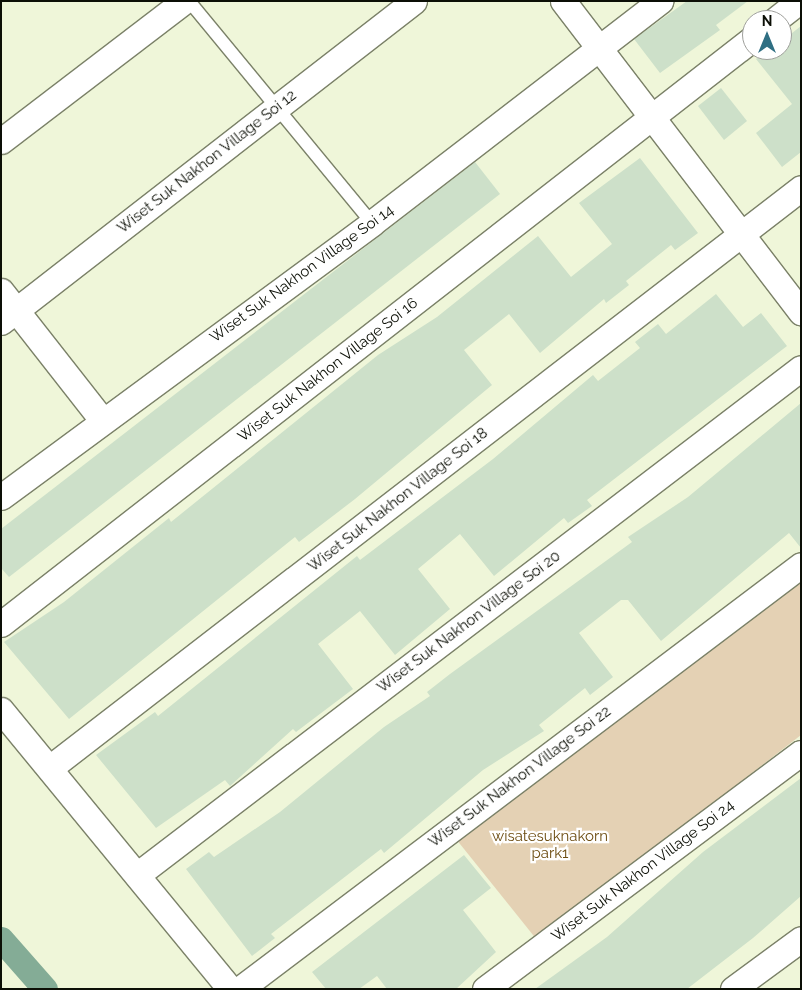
<!DOCTYPE html>
<style>
body{margin:0}
#map{position:relative;width:802px;height:990px;overflow:hidden;background:#eff6d9;font-family:Raleway,sans-serif}
div>[style]{position:absolute}
[style*='--x']{left:calc(var(--x)*1px);top:calc(var(--y)*1px);width:calc(var(--w)*1px);rotate:calc(var(--a)*1deg)}
.green>*{inset:0;background:#e4d1b4}
.canal>*{height:25px;margin:-12.5px;padding:0 12.5px;transform-origin:12.5px;border-radius:12.5px;background:#84ac96}
.building>*{inset:0;background:#cde0c9}
.roads{filter:drop-shadow(1px 0 #7b8168) drop-shadow(-1px 0 #7b8168) drop-shadow(0 1px #7b8168) drop-shadow(0 -1px #7b8168)}
.service>*{height:12px;margin:-6px;padding:0 6px;transform-origin:6px;border-radius:6px;background:#fff}
.minor>*{height:25px;margin:-12.5px;padding:0 12.5px;transform-origin:12.5px;border-radius:12.5px;background:#fff}
span{translate:-50% -50%;white-space:nowrap;text-align:center;line-height:1.15;-webkit-text-stroke:4.5px #fff;paint-order:stroke}
.street-label{font-size:15px;color:#0c0f06}
.park-label{font-size:15px;color:#6d4d12}
.frame{position:absolute;inset:0;border:2px solid #0c0f06;pointer-events:none}
.north{position:absolute;left:742px;top:10px;width:50px;height:50px;box-sizing:border-box;background:#fff;border:1px solid #9e9f9b;border-radius:50%;rotate:0deg;font-size:14px;font-weight:700;line-height:20px;text-align:center;color:#0c0f06}
.north::after{content:'';display:block;margin:auto;width:18px;height:22px;background:#2f6f83;clip-path:polygon(50% 0,100% 100%,50% 72%,0 100%)}
</style>
<div id="map">
<div class="green">
<div style="clip-path:polygon(801px 566px,801px 735px,537px 940px,452px 834px)"></div>
</div>
<div class="canal">
<div style="--x:1;--y:939;--w:67;--a:48.7"></div>
</div>
<div class="building">
<div style="clip-path:polygon(687px 1px,748px 1px,716px 25px,720px 30px,660px 73px,634px 39px)"></div>
<div style="clip-path:polygon(801px 26px,801px 152px,782px 167px,756px 133px,792px 104px,756px 59px,768px 50px,782px 50px,782px 41px)"></div>
<div style="clip-path:polygon(721px 88px,747px 121px,724px 140px,698px 106px)"></div>
<div style="clip-path:polygon(640px 158px,698px 233px,675px 250px,671px 245px,626px 281px,629px 285px,606px 303px,604px 299px,540px 353px,509px 314px,464px 350px,492px 385px,355px 499px,299px 542px,295px 537px,69px 719px,4px 642px,64px 602px,169px 518px,171px 522px,378px 355px,437px 317px,538px 236px,571px 277px,612px 244px,579px 203px)"></div>
<div style="clip-path:polygon(475px 162px,500px 194px,9px 577px,1px 568px,1px 529px)"></div>
<div style="clip-path:polygon(716px 294px,743px 327px,761px 313px,787px 346px,587px 500px,592px 506px,568px 523px,564px 518px,494px 576px,460px 534px,418px 569px,450px 609px,395px 655px,360px 611px,318px 644px,353px 689px,296px 732px,293px 729px,230px 786px,225px 780px,156px 828px,96px 755px,155px 712px,158px 716px,357px 556px,360px 560px,493px 459px,593px 375px,598px 381px,640px 348px,635px 342px,658px 324px,666px 334px)"></div>
<div style="clip-path:polygon(801px 403px,801px 548px,789px 533px,661px 641px,628px 600px,621px 600px,579px 633px,613px 677px,590px 695px,585px 688px,539px 725px,544px 731px,483px 770px,384px 853px,381px 849px,271px 934px,275px 938px,252px 956px,186px 869px,209px 852px,214px 857px,280px 812px,384px 727px,430px 696px,427px 692px,450px 674px,632px 542px,628px 537px,688px 497px)"></div>
<div style="clip-path:polygon(801px 778px,801px 896px,753px 938px,687px 989px,535px 989px,607px 937px,703px 852px)"></div>
<div style="clip-path:polygon(464px 855px,491px 888px,463px 910px,496px 952px,456px 989px,387px 989px,377px 976px,359px 989px,326px 989px,312px 972px)"></div>
</div>
<div class="roads">
<div class="service">
<div style="--x:189;--y:1;--w:288;--a:50.5"></div>
</div>
<div class="minor">
<div style="--x:563;--y:1;--w:392;--a:52.6"></div>
<div style="--x:775;--y:20;--w:31;--a:-38"></div>
<div style="--x:1;--y:141;--w:230;--a:-37.4"></div>
<div style="--x:1;--y:291;--w:165;--a:51.9"></div>
<div style="--x:1;--y:322;--w:523;--a:-37.86"></div>
<div style="--x:1;--y:497;--w:461;--a:-36.4"></div>
<div style="--x:372;--y:223;--w:364;--a:-37.6"></div>
<div style="--x:1;--y:624;--w:952;--a:-37.92"></div>
<div style="--x:1;--y:710;--w:361;--a:50.6"></div>
<div style="--x:51;--y:767;--w:947;--a:-37.67"></div>
<div style="--x:137;--y:875;--w:835;--a:-37.36"></div>
<div style="--x:240;--y:989;--w:703;--a:-37.08"></div>
<div style="--x:485;--y:989;--w:394;--a:-36.8"></div>
<div style="--x:733;--y:989;--w:84;--a:-36.3"></div>
</div>
</div>
<div class="street-label">
<span style="left:207px;top:162px;rotate:-38deg">Wiset Suk Nakhon Village Soi 12</span>
<span style="left:302px;top:274px;rotate:-36deg">Wiset Suk Nakhon Village Soi 14</span>
<span style="left:328px;top:370px;rotate:-38deg">Wiset Suk Nakhon Village Soi 16</span>
<span style="left:398px;top:500px;rotate:-38deg">Wiset Suk Nakhon Village Soi 18</span>
<span style="left:469px;top:622px;rotate:-37deg">Wiset Suk Nakhon Village Soi 20</span>
<span style="left:520px;top:777px;rotate:-37deg">Wiset Suk Nakhon Village Soi 22</span>
<span style="left:643px;top:871px;rotate:-37deg">Wiset Suk Nakhon Village Soi 24</span>
</div>
<div class="park-label">
<span style="left:550px;top:845px">wisatesuknakorn<br>park1</span>
</div>
<div class="frame"></div>
<div class="north">N</div>
</div>
